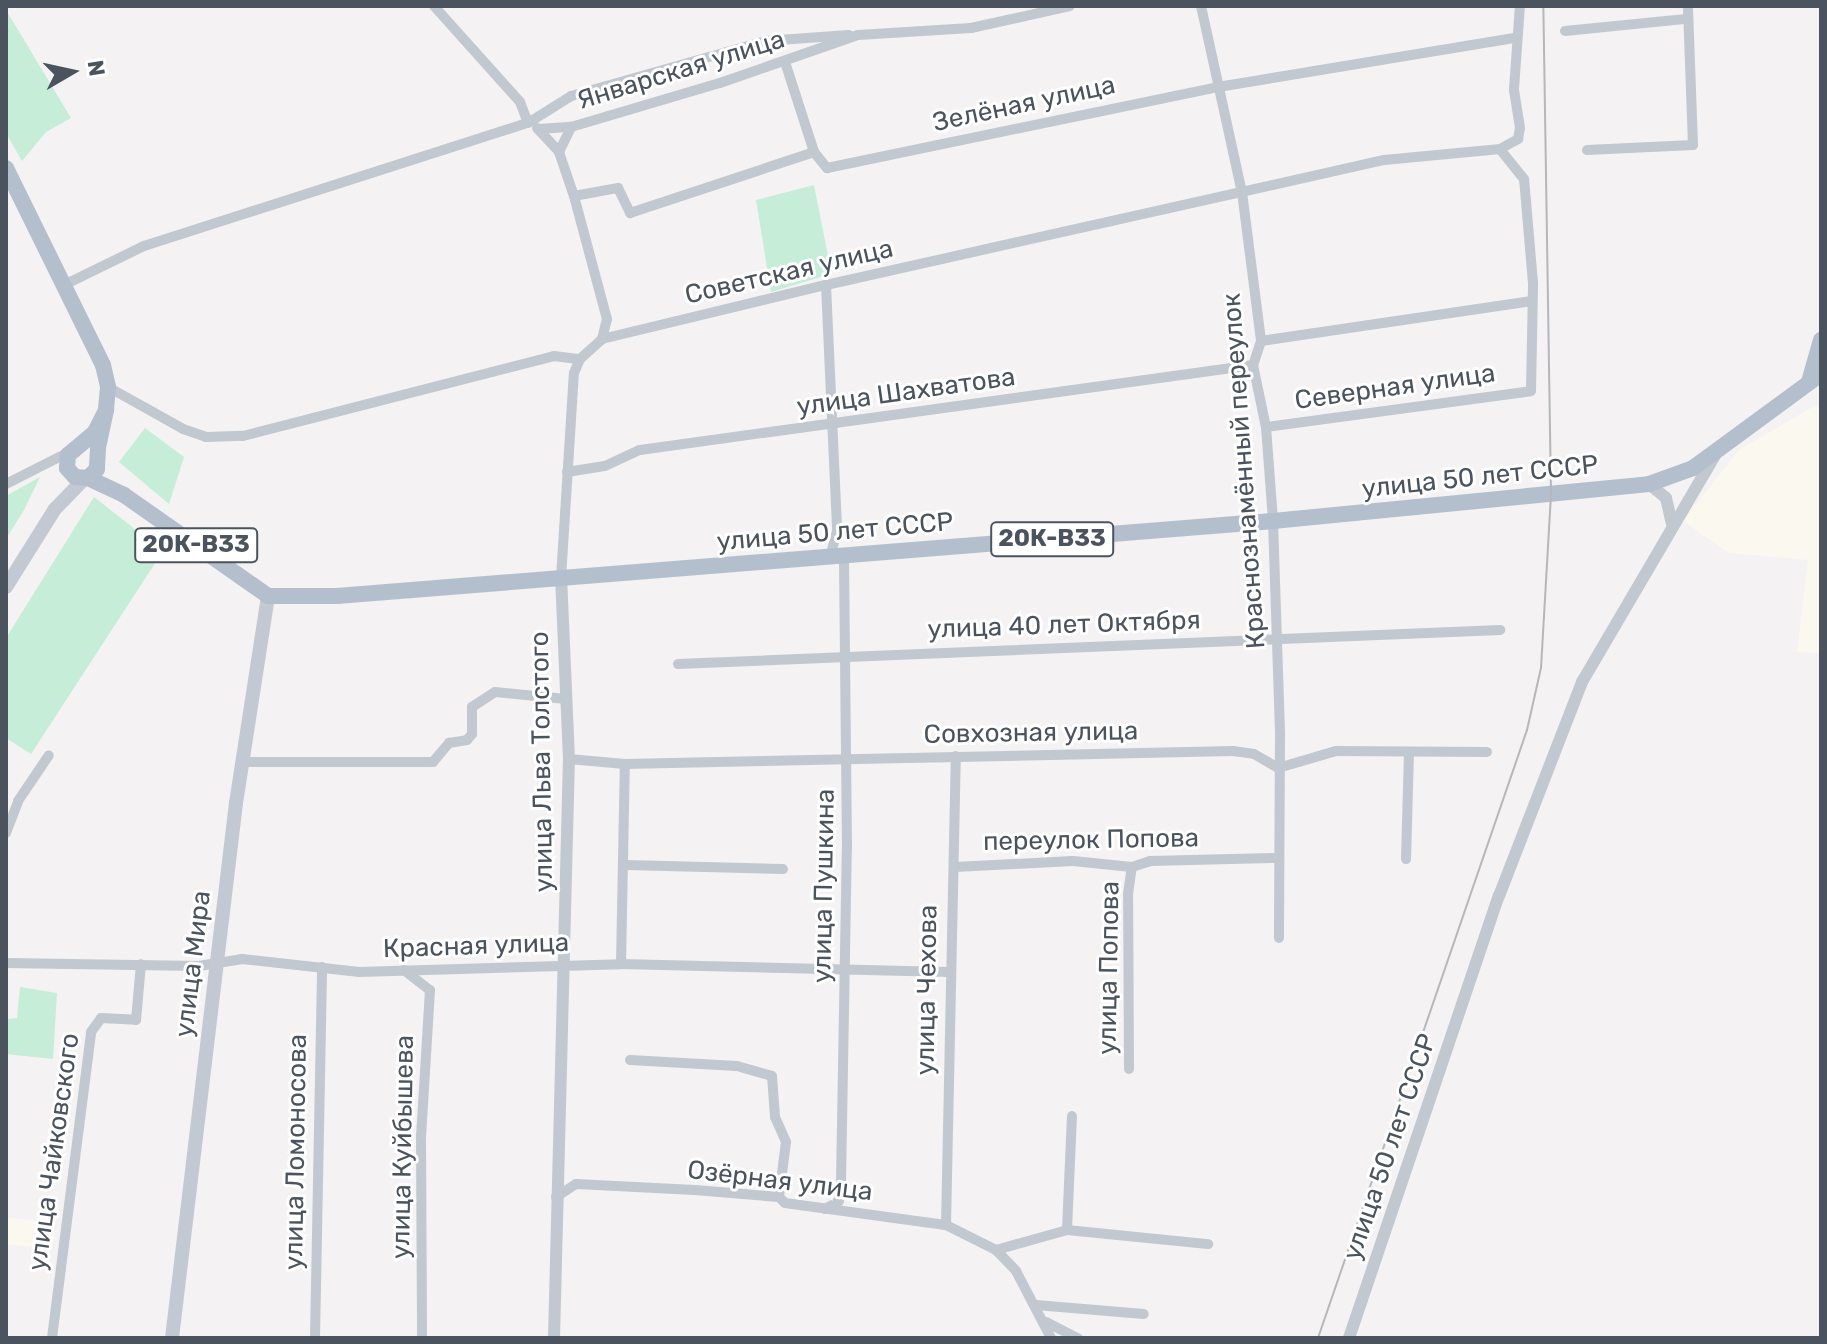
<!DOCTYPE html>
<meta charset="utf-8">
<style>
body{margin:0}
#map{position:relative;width:1827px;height:1344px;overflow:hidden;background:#f4f2f2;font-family:Rubik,sans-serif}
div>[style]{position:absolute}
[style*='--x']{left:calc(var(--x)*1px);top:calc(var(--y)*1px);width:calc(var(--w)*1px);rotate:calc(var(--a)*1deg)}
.commercial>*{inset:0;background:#fbf9ef}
.green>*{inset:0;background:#c6edd8}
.minor>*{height:10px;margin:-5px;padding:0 5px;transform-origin:5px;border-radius:5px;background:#c1c8cf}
.tertiary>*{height:12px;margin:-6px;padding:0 6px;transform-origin:6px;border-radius:6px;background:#c1c8cf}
.secondary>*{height:14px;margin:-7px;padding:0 7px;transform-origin:7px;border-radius:7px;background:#c2c9d3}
.primary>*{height:16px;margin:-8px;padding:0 8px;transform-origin:8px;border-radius:8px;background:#b4bfce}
.rail>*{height:2px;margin:-1px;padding:0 1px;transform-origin:1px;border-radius:1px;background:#b5b7bb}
span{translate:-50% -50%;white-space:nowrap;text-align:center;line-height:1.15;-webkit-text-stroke:6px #fff;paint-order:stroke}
.shield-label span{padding:2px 6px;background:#fff;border:2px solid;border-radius:6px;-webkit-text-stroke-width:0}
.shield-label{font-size:24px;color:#4b545e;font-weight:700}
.street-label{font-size:26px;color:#4b545e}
.frame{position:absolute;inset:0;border:8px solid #4b545e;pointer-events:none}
.north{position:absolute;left:32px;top:32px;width:80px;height:80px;-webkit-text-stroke:6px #fff;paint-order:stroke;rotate:81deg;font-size:22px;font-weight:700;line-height:32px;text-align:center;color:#4b545e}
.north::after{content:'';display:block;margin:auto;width:28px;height:36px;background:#4b545e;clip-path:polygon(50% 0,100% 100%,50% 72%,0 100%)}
</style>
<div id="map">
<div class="commercial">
<div style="clip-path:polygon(1816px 405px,1821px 412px,1821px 653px,1797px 652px,1808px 560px,1729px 553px,1683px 521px,1739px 450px)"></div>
<div style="clip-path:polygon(6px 1217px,53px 1223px,50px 1249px,6px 1244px)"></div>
</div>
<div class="green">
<div style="clip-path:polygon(6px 10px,71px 118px,46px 132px,22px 161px,6px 133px)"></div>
<div style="clip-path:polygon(814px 185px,828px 256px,824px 276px,771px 292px,756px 200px)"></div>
<div style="clip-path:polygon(145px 428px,184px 457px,169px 504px,119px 462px)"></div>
<div style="clip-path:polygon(40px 477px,24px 510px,6px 539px,6px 496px)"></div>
<div style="clip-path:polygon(94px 497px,163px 551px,31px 754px,6px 738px,6px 638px)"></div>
<div style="clip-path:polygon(20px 987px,57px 993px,53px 1059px,6px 1054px,6px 1019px,17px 1018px)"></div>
</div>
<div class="minor">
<div style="--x:434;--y:6;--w:129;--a:48.1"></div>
<div style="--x:520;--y:102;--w:22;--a:69"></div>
<div style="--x:1201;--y:6;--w:190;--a:77.6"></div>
<div style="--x:1242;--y:192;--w:150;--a:82.7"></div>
<div style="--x:1261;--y:341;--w:25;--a:108"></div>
<div style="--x:1253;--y:365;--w:63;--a:78.2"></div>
<div style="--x:1266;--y:427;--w:94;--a:85.7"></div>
<div style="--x:1273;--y:521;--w:214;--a:88.1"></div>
<div style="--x:1280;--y:735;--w:203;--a:90.3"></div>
<div style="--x:1565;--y:31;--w:122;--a:-5.7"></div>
<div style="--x:785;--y:62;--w:95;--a:72.1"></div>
<div style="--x:528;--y:123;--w:51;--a:-32.1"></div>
<div style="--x:571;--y:96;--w:202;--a:-15.8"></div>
<div style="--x:765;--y:41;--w:84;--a:-4.1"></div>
<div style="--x:537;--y:128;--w:33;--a:47"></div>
<div style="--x:559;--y:152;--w:46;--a:71.2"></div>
<div style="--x:574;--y:196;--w:127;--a:75"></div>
<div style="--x:607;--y:319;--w:21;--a:104"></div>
<div style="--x:539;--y:129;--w:32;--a:-4"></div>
<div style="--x:571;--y:127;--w:155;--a:-16.5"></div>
<div style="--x:720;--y:83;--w:146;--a:-19.2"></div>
<div style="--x:858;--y:35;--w:113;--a:-3.5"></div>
<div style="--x:971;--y:28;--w:101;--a:-12.5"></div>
<div style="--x:1587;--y:150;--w:106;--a:-2.7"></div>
<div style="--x:1693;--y:145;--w:139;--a:-92.1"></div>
<div style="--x:559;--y:152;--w:28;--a:-64"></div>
<div style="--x:574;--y:196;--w:45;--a:-10.3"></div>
<div style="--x:618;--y:188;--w:28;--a:64"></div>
<div style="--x:630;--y:213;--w:194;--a:-18.3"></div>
<div style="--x:814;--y:152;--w:21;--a:51"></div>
<div style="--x:827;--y:168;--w:399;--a:-11.7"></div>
<div style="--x:1218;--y:87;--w:300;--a:-9.4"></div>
<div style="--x:66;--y:284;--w:87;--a:-26"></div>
<div style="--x:144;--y:246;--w:403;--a:-17.8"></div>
<div style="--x:826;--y:285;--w:246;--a:87.4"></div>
<div style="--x:837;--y:531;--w:27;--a:105"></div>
<div style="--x:1261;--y:341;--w:274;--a:-8.4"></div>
<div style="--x:108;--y:387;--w:86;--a:29.2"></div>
<div style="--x:183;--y:429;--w:24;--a:19"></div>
<div style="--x:206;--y:437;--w:37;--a:-2"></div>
<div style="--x:243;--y:436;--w:321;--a:-14.4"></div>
<div style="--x:554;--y:356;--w:26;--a:7"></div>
<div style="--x:580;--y:359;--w:30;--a:-42"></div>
<div style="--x:602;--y:339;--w:230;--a:-13.6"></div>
<div style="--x:826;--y:285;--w:572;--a:-12.63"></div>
<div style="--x:1384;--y:160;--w:117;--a:-5.4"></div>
<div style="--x:1266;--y:427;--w:267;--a:-7.7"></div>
<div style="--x:1531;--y:391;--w:108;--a:-88.9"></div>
<div style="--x:1533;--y:283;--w:104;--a:-94.9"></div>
<div style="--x:1524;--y:179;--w:38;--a:-129"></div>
<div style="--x:1500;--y:149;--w:21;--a:-29"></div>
<div style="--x:1518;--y:139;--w:11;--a:-80"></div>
<div style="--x:1520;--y:128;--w:39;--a:-99"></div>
<div style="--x:1514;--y:89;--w:83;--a:-85.9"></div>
<div style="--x:567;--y:472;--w:38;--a:-9"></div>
<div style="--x:605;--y:466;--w:38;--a:-25"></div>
<div style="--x:640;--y:450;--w:619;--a:-7.89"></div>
<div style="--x:6;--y:484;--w:71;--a:-26.9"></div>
<div style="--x:561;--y:578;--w:205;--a:-86.4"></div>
<div style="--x:574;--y:373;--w:15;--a:-67"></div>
<div style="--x:678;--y:664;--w:823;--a:-2.37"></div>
<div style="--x:569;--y:759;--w:56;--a:5.1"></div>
<div style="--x:625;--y:764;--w:608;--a:-1.22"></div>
<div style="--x:1233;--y:751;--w:21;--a:8"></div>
<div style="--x:1254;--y:754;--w:28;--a:30"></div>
<div style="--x:1278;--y:768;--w:60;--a:-16.3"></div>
<div style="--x:1336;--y:751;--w:151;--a:0.4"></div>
<div style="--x:242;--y:762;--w:191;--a:0"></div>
<div style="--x:433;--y:762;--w:25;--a:-50"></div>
<div style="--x:449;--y:743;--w:18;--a:-9"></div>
<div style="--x:467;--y:740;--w:8;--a:-50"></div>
<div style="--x:472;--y:734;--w:27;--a:-90"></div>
<div style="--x:472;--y:707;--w:27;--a:-33"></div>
<div style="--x:495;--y:692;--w:71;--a:5.6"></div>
<div style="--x:6;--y:833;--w:34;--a:-69"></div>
<div style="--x:18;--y:801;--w:55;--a:-56"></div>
<div style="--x:1406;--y:859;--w:107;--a:-88.4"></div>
<div style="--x:626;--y:865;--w:157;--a:1.5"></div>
<div style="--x:955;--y:867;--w:118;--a:-2.9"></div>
<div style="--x:1073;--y:861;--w:59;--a:5.8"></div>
<div style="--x:1132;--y:867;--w:19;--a:-18"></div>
<div style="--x:1150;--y:861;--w:126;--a:-1.4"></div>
<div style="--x:6;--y:963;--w:193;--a:0.9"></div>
<div style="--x:199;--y:966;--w:44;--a:-9.2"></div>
<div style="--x:242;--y:959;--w:118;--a:6.3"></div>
<div style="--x:359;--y:972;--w:262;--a:-1.7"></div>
<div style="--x:621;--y:964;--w:328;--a:1.4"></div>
<div style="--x:621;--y:964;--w:200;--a:-88.9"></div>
<div style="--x:404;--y:970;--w:33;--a:38"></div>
<div style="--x:430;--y:990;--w:146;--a:93.5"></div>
<div style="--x:421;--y:1136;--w:202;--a:89.7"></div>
<div style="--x:630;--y:1060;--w:107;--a:3.2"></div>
<div style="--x:737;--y:1066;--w:36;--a:16"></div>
<div style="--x:772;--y:1076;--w:41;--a:85.8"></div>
<div style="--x:775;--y:1117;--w:27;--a:66"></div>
<div style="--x:786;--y:1142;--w:55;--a:97.3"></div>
<div style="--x:1129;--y:1069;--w:175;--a:-90.3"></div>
<div style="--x:1128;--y:894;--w:27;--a:-82"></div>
<div style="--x:556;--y:1197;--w:24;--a:-33"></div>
<div style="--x:576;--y:1184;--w:119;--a:2.9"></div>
<div style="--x:695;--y:1190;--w:84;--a:4.8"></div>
<div style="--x:779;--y:1197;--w:8;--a:45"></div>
<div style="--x:785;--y:1203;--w:162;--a:7.8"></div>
<div style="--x:946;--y:1225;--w:56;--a:26.6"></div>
<div style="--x:996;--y:1250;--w:29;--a:46"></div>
<div style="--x:1016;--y:1271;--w:76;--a:62.4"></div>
<div style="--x:825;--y:1209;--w:16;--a:-30"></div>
<div style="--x:839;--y:1201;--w:19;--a:-84"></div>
<div style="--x:841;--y:1182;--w:334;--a:-89"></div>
<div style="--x:847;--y:848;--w:292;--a:-90.6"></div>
<div style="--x:946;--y:1225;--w:469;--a:-88.8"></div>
<div style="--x:1067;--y:1230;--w:142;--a:5.7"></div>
<div style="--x:996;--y:1250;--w:74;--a:-15.7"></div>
<div style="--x:1067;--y:1230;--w:114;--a:-87.5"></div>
<div style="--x:1036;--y:1305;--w:108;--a:4.8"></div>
<div style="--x:1046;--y:1322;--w:36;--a:27"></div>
<div style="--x:52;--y:1338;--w:308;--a:-82.7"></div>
<div style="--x:91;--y:1032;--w:17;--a:-54"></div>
<div style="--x:101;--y:1018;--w:35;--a:3"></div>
<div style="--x:136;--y:1020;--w:56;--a:-84.9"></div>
<div style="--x:315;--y:1338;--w:371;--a:-88.9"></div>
</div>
<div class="tertiary">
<div style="--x:1649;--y:484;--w:22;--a:39"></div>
<div style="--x:1666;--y:498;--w:26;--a:77"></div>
<div style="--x:554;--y:1338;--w:579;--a:-88.52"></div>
<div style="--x:569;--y:759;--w:181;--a:-92.5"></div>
<div style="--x:1349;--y:1338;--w:467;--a:-71.3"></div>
<div style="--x:1499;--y:896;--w:230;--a:-68.8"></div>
<div style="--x:1582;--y:682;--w:263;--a:-59.6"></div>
</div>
<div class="secondary">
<div style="--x:6;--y:587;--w:92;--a:-57.9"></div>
<div style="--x:55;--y:509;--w:42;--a:-46"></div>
<div style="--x:172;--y:1338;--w:539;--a:-83.18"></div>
<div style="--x:236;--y:803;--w:209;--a:-81.2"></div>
</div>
<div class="primary">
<div style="--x:6;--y:168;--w:220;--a:63.8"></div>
<div style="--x:103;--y:365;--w:23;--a:77"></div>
<div style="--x:108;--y:387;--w:23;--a:95"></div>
<div style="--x:106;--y:410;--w:39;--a:102"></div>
<div style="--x:98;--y:448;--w:21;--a:93"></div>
<div style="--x:97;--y:469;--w:13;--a:135"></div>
<div style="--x:88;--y:478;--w:13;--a:-176"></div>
<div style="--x:75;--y:477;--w:12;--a:-132"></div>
<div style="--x:67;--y:468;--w:13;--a:-86"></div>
<div style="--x:68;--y:455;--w:35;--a:-40"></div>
<div style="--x:95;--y:432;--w:25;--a:-63"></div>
<div style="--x:1809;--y:382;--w:44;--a:-74.1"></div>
<div style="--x:88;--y:478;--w:40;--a:25"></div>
<div style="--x:124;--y:495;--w:176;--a:35"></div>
<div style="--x:268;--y:596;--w:69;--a:0"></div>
<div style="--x:337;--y:596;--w:939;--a:-4.58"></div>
<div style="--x:1273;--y:521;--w:378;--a:-5.6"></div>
<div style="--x:1649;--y:484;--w:47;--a:-20"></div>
<div style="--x:1693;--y:468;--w:159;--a:-36.3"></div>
</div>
<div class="rail">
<div style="--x:1318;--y:1338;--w:643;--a:-71.03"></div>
<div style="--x:1527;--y:730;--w:64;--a:-77.3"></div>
<div style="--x:1541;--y:668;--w:175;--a:-86.7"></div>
<div style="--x:1551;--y:493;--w:487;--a:-90.9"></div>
</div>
<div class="shield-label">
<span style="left:1052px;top:539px">20К-В33</span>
<span style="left:196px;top:545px">20К-В33</span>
</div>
<div class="street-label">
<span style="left:681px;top:70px;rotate:-17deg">Январская улица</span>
<span style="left:1024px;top:104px;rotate:-12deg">Зелёная улица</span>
<span style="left:789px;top:272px;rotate:-13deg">Советская улица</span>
<span style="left:1395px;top:387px;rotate:-8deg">Северная улица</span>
<span style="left:906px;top:392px;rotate:-8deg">улица Шахватова</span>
<span style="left:1244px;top:471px;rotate:-94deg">Краснознамённый переулок</span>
<span style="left:1480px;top:477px;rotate:-6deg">улица 50 лет СССР</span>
<span style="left:835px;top:532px;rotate:-5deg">улица 50 лет СССР</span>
<span style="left:1064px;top:625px;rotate:-2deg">улица 40 лет Октября</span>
<span style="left:1031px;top:733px;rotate:-1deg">Совхозная улица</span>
<span style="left:542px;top:762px;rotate:-91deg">улица Льва Толстого</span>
<span style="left:1091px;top:840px;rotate:-1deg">переулок Попова</span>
<span style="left:824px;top:886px;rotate:-89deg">улица Пушкина</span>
<span style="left:476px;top:946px;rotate:-2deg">Красная улица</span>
<span style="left:193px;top:964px;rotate:-83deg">улица Мира</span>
<span style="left:1109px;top:968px;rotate:-89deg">улица Попова</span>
<span style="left:927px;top:990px;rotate:-89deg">улица Чехова</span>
<span style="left:403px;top:1147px;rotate:-89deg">улица Куйбышева</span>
<span style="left:1390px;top:1147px;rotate:-71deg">улица 50 лет СССР</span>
<span style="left:54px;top:1152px;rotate:-82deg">улица Чайковского</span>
<span style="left:296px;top:1152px;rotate:-89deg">улица Ломоносова</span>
<span style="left:780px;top:1181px;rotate:7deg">Озёрная улица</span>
</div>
<div class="frame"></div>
<div class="north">N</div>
</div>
